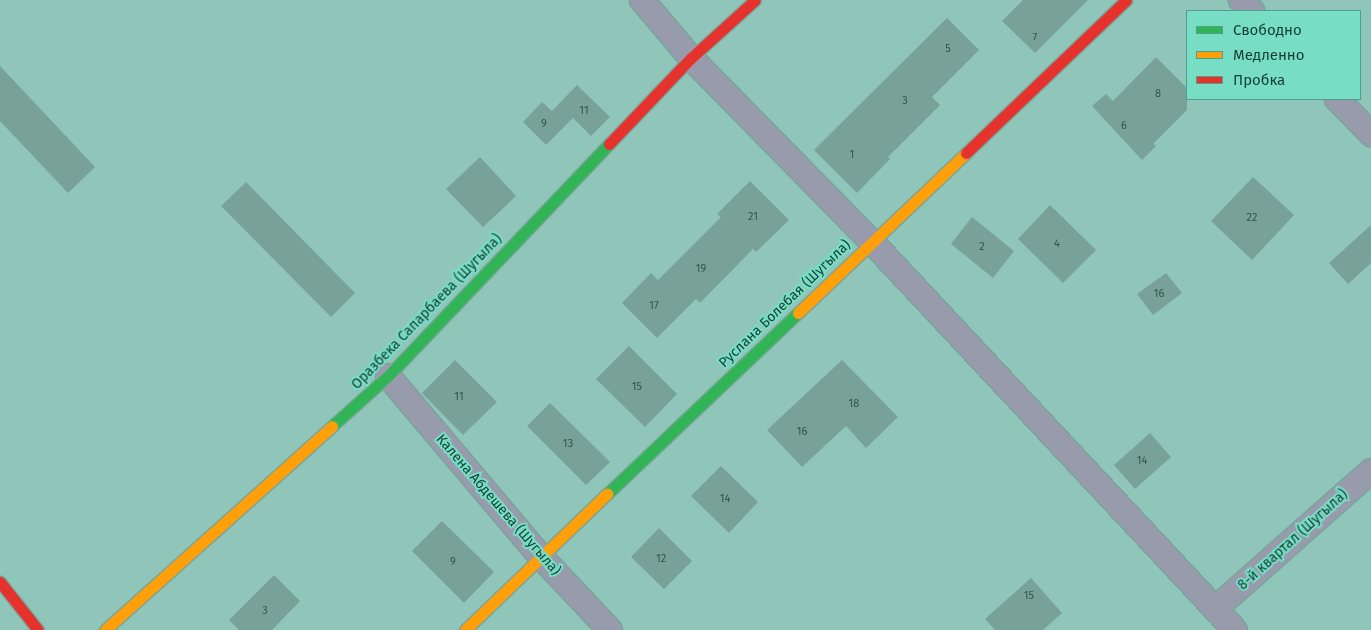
<!DOCTYPE html>
<meta charset="utf-8">
<style>
body{margin:0}
#map{position:relative;width:1371px;height:630px;overflow:hidden;background:#8fc6b9;font-family:"Fira Sans",sans-serif}
div>[style]{position:absolute}
[style*='--x']{left:calc(var(--x)*1px);top:calc(var(--y)*1px);width:calc(var(--w)*1px);rotate:calc(var(--a)*1deg)}
.building>*{inset:0;background:#78a298}
.roads{filter:drop-shadow(1px 0 #78a49a) drop-shadow(-1px 0 #78a49a) drop-shadow(0 1px #78a49a) drop-shadow(0 -1px #78a49a)}
.street>*{height:24px;margin:-12px;padding:0 12px;transform-origin:12px;border-radius:12px;background:#989bab}
.fast>*{height:11px;margin:-5.5px;padding:0 5.5px;transform-origin:5.5px;border-radius:5.5px;background:#30b455}
.slow>*{height:11px;margin:-5.5px;padding:0 5.5px;transform-origin:5.5px;border-radius:5.5px;background:#ff9f0a}
.jam>*{height:11px;margin:-5.5px;padding:0 5.5px;transform-origin:5.5px;border-radius:5.5px;background:#e5322d}
span{translate:-50% -50%;white-space:nowrap;text-align:center;line-height:1.15;-webkit-text-stroke:4px #78ddc5;paint-order:stroke}
.number-label{font-size:11px;color:#2c584e}
.number-label span{-webkit-text-stroke-width:0}
.street-label{font-size:14px;color:#133f35}
.legend{position:absolute;left:1186px;top:10px;width:175px;height:90px;box-sizing:border-box;background:#78ddc5;border:1px solid #509e8b;margin:0;padding:6px 9px;list-style:none;font-size:15px;color:#133f35}
.legend li{display:flex;align-items:center;gap:10px;height:25px}
.legend b{width:25px;border:1px solid #509e8b}
</style>
<div id="map">
<div class="building">
<div style="clip-path:polygon(1023px 0,1088px 0,1035px 53px,1002px 21px)"></div>
<div style="clip-path:polygon(947px 18px,979px 50px,932px 97px,940px 105px,888px 157px,890px 159px,857px 193px,814px 150px)"></div>
<div style="clip-path:polygon(1156px 57px,1187px 88px,1187px 110px,1153px 144px,1156px 146px,1142px 160px,1092px 106px,1106px 94px,1113px 101px)"></div>
<div style="clip-path:polygon(0 66px,95px 167px,68px 193px,0 121px)"></div>
<div style="clip-path:polygon(577px 85px,610px 117px,591px 136px,573px 118px,546px 145px,523px 122px,542px 102px,552px 111px)"></div>
<div style="clip-path:polygon(480px 157px,516px 196px,483px 227px,446px 189px)"></div>
<div style="clip-path:polygon(1253px 177px,1294px 215px,1252px 260px,1211px 221px)"></div>
<div style="clip-path:polygon(750px 181px,789px 220px,756px 252px,753px 249px,700px 303px,696px 299px,657px 338px,622px 303px,651px 273px,658px 280px,721px 217px,717px 214px)"></div>
<div style="clip-path:polygon(246px 182px,355px 293px,331px 317px,221px 206px)"></div>
<div style="clip-path:polygon(1050px 205px,1096px 250px,1063px 283px,1018px 239px)"></div>
<div style="clip-path:polygon(972px 217px,1014px 251px,993px 278px,951px 244px)"></div>
<div style="clip-path:polygon(1371px 225px,1371px 263px,1348px 284px,1329px 263px)"></div>
<div style="clip-path:polygon(1166px 273px,1182px 293px,1153px 315px,1137px 294px)"></div>
<div style="clip-path:polygon(629px 346px,677px 394px,645px 427px,596px 379px)"></div>
<div style="clip-path:polygon(455px 360px,497px 402px,463px 435px,422px 393px)"></div>
<div style="clip-path:polygon(842px 360px,898px 417px,866px 448px,846px 426px,802px 467px,767px 430px)"></div>
<div style="clip-path:polygon(550px 403px,610px 462px,586px 485px,527px 426px)"></div>
<div style="clip-path:polygon(1150px 433px,1171px 457px,1135px 489px,1114px 465px)"></div>
<div style="clip-path:polygon(721px 466px,758px 502px,729px 533px,691px 496px)"></div>
<div style="clip-path:polygon(442px 521px,494px 572px,464px 603px,412px 551px)"></div>
<div style="clip-path:polygon(659px 528px,692px 561px,664px 589px,631px 557px)"></div>
<div style="clip-path:polygon(274px 575px,300px 601px,272px 630px,239px 630px,229px 620px)"></div>
<div style="clip-path:polygon(1031px 578px,1062px 613px,1043px 630px,995px 630px,985px 619px)"></div>
</div>
<div class="roads">
<div class="street">
<div style="--x:642;--y:0;--w:76;--a:49.8"></div>
<div style="--x:691;--y:58;--w:258;--a:45.5"></div>
<div style="--x:872;--y:242;--w:531;--a:46.91"></div>
<div style="--x:1241;--y:0;--w:16;--a:45"></div>
<div style="--x:1337;--y:99;--w:49;--a:45.8"></div>
<div style="--x:388;--y:376;--w:237;--a:49.8"></div>
<div style="--x:541;--y:557;--w:100;--a:46.6"></div>
<div style="--x:1215;--y:609;--w:208;--a:-41.5"></div>
</div>
<div class="fast">
<div style="--x:332;--y:426;--w:75;--a:-41.8"></div>
<div style="--x:388;--y:376;--w:320;--a:-46.4"></div>
<div style="--x:607;--y:494;--w:263;--a:-43.5"></div>
</div>
<div class="slow">
<div style="--x:798;--y:313;--w:232;--a:-43.6"></div>
<div style="--x:105;--y:630;--w:305;--a:-41.9"></div>
<div style="--x:465;--y:630;--w:197;--a:-43.8"></div>
</div>
<div class="jam">
<div style="--x:609;--y:144;--w:119;--a:-46.4"></div>
<div style="--x:691;--y:58;--w:86;--a:-42.2"></div>
<div style="--x:966;--y:153;--w:221;--a:-43.7"></div>
<div style="--x:0;--y:582;--w:61;--a:51.6"></div>
</div>
</div>
<div class="number-label">
<span style="left:1035px;top:38px">7</span>
<span style="left:948px;top:49px">5</span>
<span style="left:1158px;top:94px">8</span>
<span style="left:905px;top:101px">3</span>
<span style="left:584px;top:111px">11</span>
<span style="left:544px;top:124px">9</span>
<span style="left:1124px;top:126px">6</span>
<span style="left:852px;top:155px">1</span>
<span style="left:753px;top:217px">21</span>
<span style="left:1252px;top:218px">22</span>
<span style="left:1057px;top:244px">4</span>
<span style="left:982px;top:247px">2</span>
<span style="left:701px;top:269px">19</span>
<span style="left:1159px;top:294px">16</span>
<span style="left:654px;top:306px">17</span>
<span style="left:637px;top:387px">15</span>
<span style="left:459px;top:397px">11</span>
<span style="left:854px;top:404px">18</span>
<span style="left:802px;top:432px">16</span>
<span style="left:568px;top:444px">13</span>
<span style="left:1142px;top:461px">14</span>
<span style="left:725px;top:499px">14</span>
<span style="left:661px;top:559px">12</span>
<span style="left:453px;top:562px">9</span>
<span style="left:1029px;top:596px">15</span>
<span style="left:265px;top:611px">3</span>
</div>
<div class="street-label">
<span style="left:785px;top:304px;rotate:-44deg">Руслана Болебая (Шугыла)</span>
<span style="left:427px;top:312px;rotate:-46deg">Оразбека Сапарбаева (Шугыла)</span>
<span style="left:498px;top:505px;rotate:49deg">Калена Абдешева (Шугыла)</span>
<span style="left:1293px;top:540px;rotate:-42deg">8-й квартал (Шугыла)</span>
</div>
<ul class="legend">
<li><b style="height:6px;background:#30b455"></b>Свободно</li>
<li><b style="height:6px;background:#ff9f0a"></b>Медленно</li>
<li><b style="height:6px;background:#e5322d"></b>Пробка</li>
</ul>
</div>
